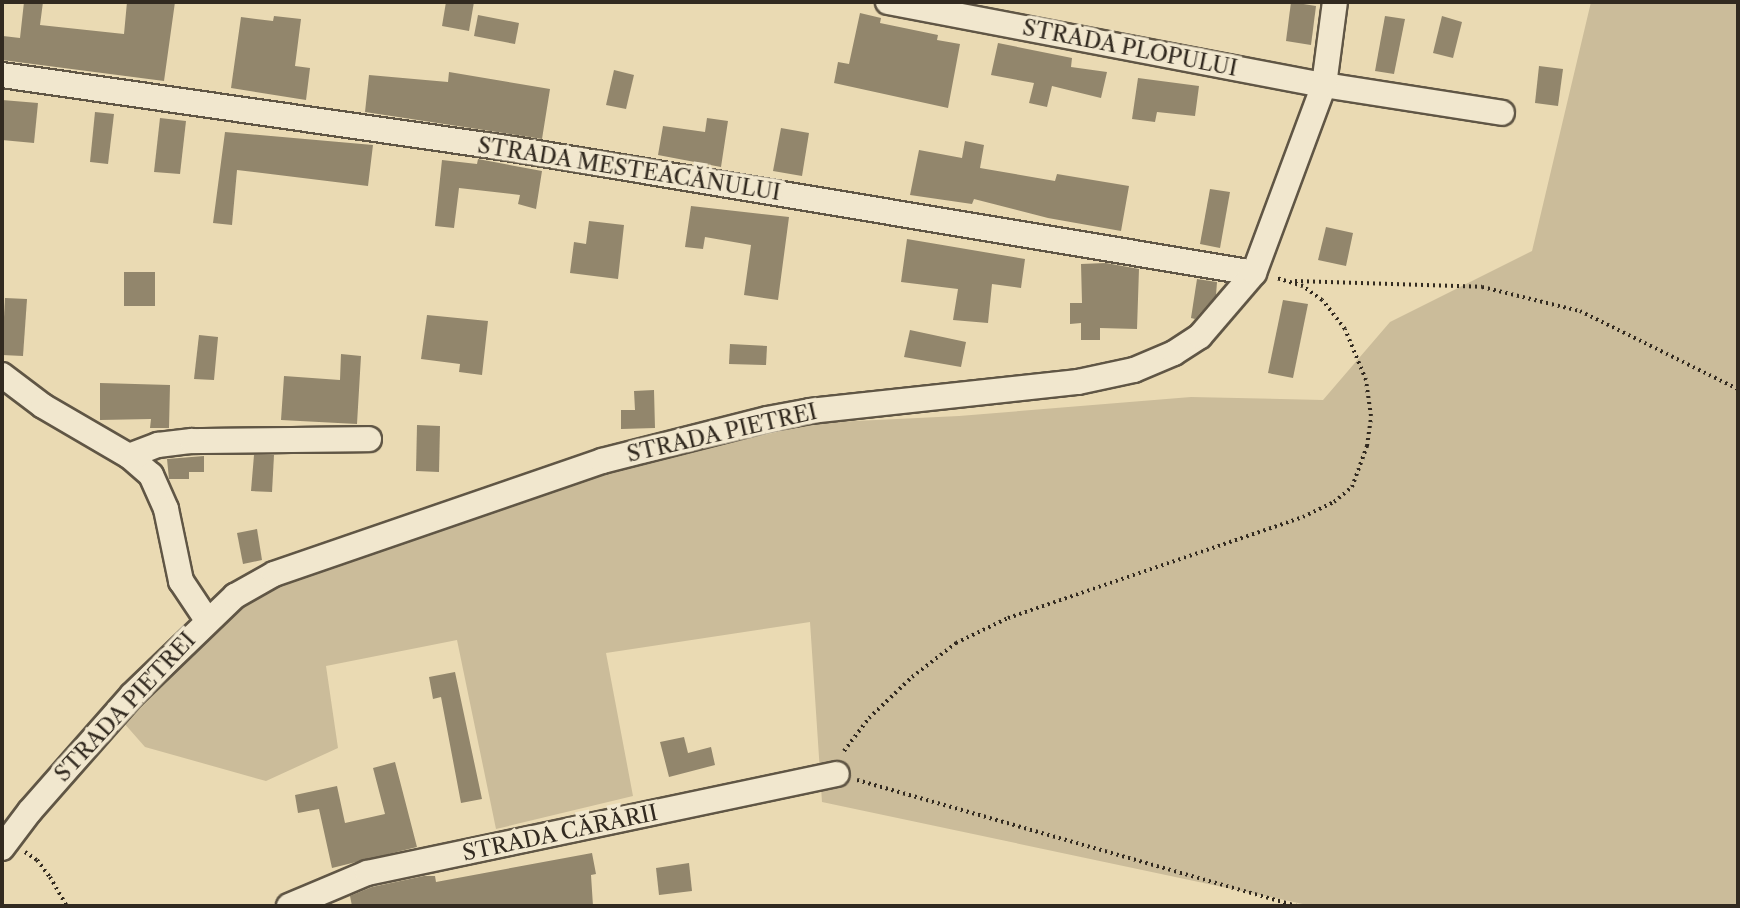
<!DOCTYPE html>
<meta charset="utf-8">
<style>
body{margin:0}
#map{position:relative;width:1740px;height:908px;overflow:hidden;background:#eadab3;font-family:"Libre Caslon Text",serif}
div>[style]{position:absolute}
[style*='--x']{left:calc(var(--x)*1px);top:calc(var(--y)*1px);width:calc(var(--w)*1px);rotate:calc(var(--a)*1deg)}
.green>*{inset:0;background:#cbbc9a}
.building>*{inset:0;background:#92866c}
.path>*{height:4px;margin-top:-2px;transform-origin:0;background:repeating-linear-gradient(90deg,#322a20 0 2px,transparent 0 6px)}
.roads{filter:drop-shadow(2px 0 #605645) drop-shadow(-2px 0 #605645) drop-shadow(0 2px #605645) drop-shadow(0 -2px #605645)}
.street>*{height:24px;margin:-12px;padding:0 12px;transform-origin:12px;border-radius:12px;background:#f1e7ce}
span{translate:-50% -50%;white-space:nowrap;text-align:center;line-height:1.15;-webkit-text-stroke:7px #f1e7ce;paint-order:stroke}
.street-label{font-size:22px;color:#322a20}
.frame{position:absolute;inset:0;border:4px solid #322a20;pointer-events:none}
</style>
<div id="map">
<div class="green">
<div style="clip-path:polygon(1591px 2px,1738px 2px,1738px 906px,1312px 906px,822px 802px,810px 622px,606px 653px,633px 796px,496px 829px,457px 640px,326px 666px,338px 748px,266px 781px,145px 747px,123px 722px,216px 624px,266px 585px,595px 475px,793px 424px,959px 416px,1191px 397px,1323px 400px,1390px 322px,1532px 251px)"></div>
</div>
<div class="building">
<div style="clip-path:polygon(24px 2px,43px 2px,40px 25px,124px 34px,127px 2px,175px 2px,164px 81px,2px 60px,3px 36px,20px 38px)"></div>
<div style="clip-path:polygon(446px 2px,474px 2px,469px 31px,442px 26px)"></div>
<div style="clip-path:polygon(1291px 2px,1316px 6px,1311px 45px,1286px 41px)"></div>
<div style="clip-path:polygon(860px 13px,881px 18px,880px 23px,938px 35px,937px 40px,960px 44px,948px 108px,834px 83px,838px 62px,849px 64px)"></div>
<div style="clip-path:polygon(478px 15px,519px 23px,515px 44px,474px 36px)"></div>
<div style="clip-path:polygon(274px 16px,301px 19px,295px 66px,310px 68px,306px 100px,231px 88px,241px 17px,273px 21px)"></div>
<div style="clip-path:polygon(1385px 16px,1405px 19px,1394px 74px,1375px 71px)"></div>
<div style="clip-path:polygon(1442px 16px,1462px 22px,1453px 58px,1433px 53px)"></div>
<div style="clip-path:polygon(998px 43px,1072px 58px,1071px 67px,1107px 72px,1101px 98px,1052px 86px,1047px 107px,1029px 103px,1034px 83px,991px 75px)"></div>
<div style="clip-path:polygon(1539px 66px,1563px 69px,1558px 106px,1535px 103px)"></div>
<div style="clip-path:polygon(614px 70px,634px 75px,626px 109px,606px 105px)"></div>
<div style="clip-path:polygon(449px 72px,550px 89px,542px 139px,365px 112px,369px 75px,448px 82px)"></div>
<div style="clip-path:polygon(1138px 78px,1199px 86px,1195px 116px,1157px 112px,1155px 122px,1132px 119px)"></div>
<div style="clip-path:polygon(2px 100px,38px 103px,34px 143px,2px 140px)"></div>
<div style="clip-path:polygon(95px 112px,114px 114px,108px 164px,90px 162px)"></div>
<div style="clip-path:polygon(160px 118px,186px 121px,180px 174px,154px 172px)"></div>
<div style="clip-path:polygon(707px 118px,728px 121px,721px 167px,658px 155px,663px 126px,705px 132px)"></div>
<div style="clip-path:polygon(781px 128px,809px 133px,802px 176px,773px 171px)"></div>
<div style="clip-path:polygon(225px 132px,373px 145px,368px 186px,237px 170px,232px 225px,213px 223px)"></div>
<div style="clip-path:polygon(965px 141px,984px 145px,980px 168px,1055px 181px,1057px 174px,1129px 186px,1121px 231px,1048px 218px,974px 199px,972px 204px,910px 195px,919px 150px,962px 158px)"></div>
<div style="clip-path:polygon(478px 159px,542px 171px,536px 209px,518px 204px,520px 195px,459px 188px,454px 228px,435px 226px,442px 160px,477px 164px)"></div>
<div style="clip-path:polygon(1210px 189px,1230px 192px,1220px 248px,1200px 244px)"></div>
<div style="clip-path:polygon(691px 206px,789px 217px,778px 300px,744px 295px,751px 245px,705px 237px,703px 249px,685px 247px)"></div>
<div style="clip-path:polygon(589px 221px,624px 225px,618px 279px,570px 273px,574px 242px,586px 244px)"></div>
<div style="clip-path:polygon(1326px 227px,1353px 233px,1346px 266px,1318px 260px)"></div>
<div style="clip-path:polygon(907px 239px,1025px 259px,1021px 288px,992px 284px,988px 323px,953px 320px,958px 289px,901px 282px)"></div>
<div style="clip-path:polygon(1106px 263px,1139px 269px,1137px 329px,1100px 328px,1100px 340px,1081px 340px,1081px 323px,1070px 324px,1070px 303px,1082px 303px,1081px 264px)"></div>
<div style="clip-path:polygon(124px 272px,155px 272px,155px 306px,124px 306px)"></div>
<div style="clip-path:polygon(1197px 279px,1217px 282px,1216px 295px,1195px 319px,1191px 318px)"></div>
<div style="clip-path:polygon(5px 298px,27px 299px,23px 356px,2px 355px)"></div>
<div style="clip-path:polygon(1283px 300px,1308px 304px,1293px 378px,1268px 373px)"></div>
<div style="clip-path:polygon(427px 315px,488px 321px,482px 375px,459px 372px,460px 364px,421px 359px)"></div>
<div style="clip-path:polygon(910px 330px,966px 342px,961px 367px,904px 357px)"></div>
<div style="clip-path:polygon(199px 335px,218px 337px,214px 380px,194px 379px)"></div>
<div style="clip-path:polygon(730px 344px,767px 346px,766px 365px,729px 364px)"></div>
<div style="clip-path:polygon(341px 354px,361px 356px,357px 424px,281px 420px,284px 376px,340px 380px)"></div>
<div style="clip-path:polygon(100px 383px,170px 385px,169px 428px,150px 428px,151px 419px,100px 420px)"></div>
<div style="clip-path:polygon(654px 390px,655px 428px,621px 429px,621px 410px,635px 410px,634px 391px)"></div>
<div style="clip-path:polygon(417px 425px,440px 426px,439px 472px,416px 471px)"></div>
<div style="clip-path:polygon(254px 455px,274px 455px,272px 492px,251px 491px)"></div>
<div style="clip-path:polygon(204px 456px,204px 472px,189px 472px,189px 479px,169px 479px,167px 459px)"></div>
<div style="clip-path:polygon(257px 529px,262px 560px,243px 564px,237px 533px)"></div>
<div style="clip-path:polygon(455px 672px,482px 799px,461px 803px,441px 697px,433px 699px,429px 677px)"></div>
<div style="clip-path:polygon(684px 737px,688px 753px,711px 747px,715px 765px,669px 777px,660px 742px)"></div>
<div style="clip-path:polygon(395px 762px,417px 847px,332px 868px,319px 809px,298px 813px,295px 795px,337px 786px,345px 823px,385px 814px,373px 768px)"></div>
<div style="clip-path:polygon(592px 853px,596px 874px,591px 875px,593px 906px,352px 906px,350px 896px,372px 887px,424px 876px,435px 876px,436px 882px)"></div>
<div style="clip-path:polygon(689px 863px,692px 891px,659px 895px,656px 868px)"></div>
</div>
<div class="path">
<div style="--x:1295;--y:281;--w:187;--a:1.8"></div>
<div style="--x:1482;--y:287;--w:101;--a:13.8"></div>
<div style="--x:1580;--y:311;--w:176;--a:26.3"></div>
<div style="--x:844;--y:751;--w:41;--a:-52.9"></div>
<div style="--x:869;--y:718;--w:59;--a:-43.6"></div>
<div style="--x:912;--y:677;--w:56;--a:-37.7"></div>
<div style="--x:956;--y:643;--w:58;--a:-25.7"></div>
<div style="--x:1008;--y:618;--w:312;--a:-18.9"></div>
<div style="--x:1303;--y:517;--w:34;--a:-26"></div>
<div style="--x:1334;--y:502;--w:23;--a:-40"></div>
<div style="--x:1352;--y:487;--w:44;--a:-69.9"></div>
<div style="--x:1367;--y:446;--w:30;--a:-82"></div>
<div style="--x:1371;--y:416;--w:36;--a:-98"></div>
<div style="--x:1366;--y:380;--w:55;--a:-112.4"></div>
<div style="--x:1345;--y:329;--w:37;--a:-128"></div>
<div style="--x:1322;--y:300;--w:24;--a:-144"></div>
<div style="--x:1303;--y:286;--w:28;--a:-163"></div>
<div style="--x:857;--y:780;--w:458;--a:16"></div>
<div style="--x:25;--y:852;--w:14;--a:34"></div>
<div style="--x:37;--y:860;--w:21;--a:53"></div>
<div style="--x:50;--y:877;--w:34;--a:60"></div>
</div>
<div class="roads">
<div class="street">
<div style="--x:888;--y:2;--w:444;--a:10.8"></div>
<div style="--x:1324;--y:85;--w:180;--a:8.9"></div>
<div style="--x:2;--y:75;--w:516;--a:8.24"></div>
<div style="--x:513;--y:149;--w:751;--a:9.5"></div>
<div style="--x:2;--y:375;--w:51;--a:37.1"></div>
<div style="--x:43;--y:406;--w:99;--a:30.2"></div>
<div style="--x:129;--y:456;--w:29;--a:41"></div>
<div style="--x:151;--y:475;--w:37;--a:66"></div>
<div style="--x:166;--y:509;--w:74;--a:78.2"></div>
<div style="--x:181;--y:581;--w:47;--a:56.3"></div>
<div style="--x:129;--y:456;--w:31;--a:-21"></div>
<div style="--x:158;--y:445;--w:34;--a:-7"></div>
<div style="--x:192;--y:441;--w:177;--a:-0.6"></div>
<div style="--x:2;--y:848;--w:46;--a:-52.9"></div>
<div style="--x:30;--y:811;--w:154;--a:-48.7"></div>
<div style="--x:132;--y:695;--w:143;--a:-43.9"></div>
<div style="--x:235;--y:596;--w:45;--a:-29.4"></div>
<div style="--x:274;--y:574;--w:347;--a:-19"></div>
<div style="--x:602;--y:461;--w:170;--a:-14.3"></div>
<div style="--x:767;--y:419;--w:44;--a:-10.5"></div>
<div style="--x:810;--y:411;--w:270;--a:-6.2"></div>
<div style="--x:1078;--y:382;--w:57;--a:-12.1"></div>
<div style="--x:1134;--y:370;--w:43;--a:-23"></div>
<div style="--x:1174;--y:353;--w:31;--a:-33"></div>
<div style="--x:1200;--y:336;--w:83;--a:-49.4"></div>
<div style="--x:1254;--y:273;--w:201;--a:-69.6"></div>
<div style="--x:1324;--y:85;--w:84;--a:-82.5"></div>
<div style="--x:289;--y:906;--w:85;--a:-22.9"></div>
<div style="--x:367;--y:873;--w:480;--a:-11.9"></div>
</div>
</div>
<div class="street-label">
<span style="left:1130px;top:48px;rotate:11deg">STRADA PLOPULUI</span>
<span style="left:629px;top:169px;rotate:9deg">STRADA MESTEACĂNULUI</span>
<span style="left:722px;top:433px;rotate:-13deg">STRADA PIETREI</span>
<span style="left:125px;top:707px;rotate:-47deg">STRADA PIETREI</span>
<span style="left:560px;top:833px;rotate:-12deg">STRADA CĂRĂRII</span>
</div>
<div class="frame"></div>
</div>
